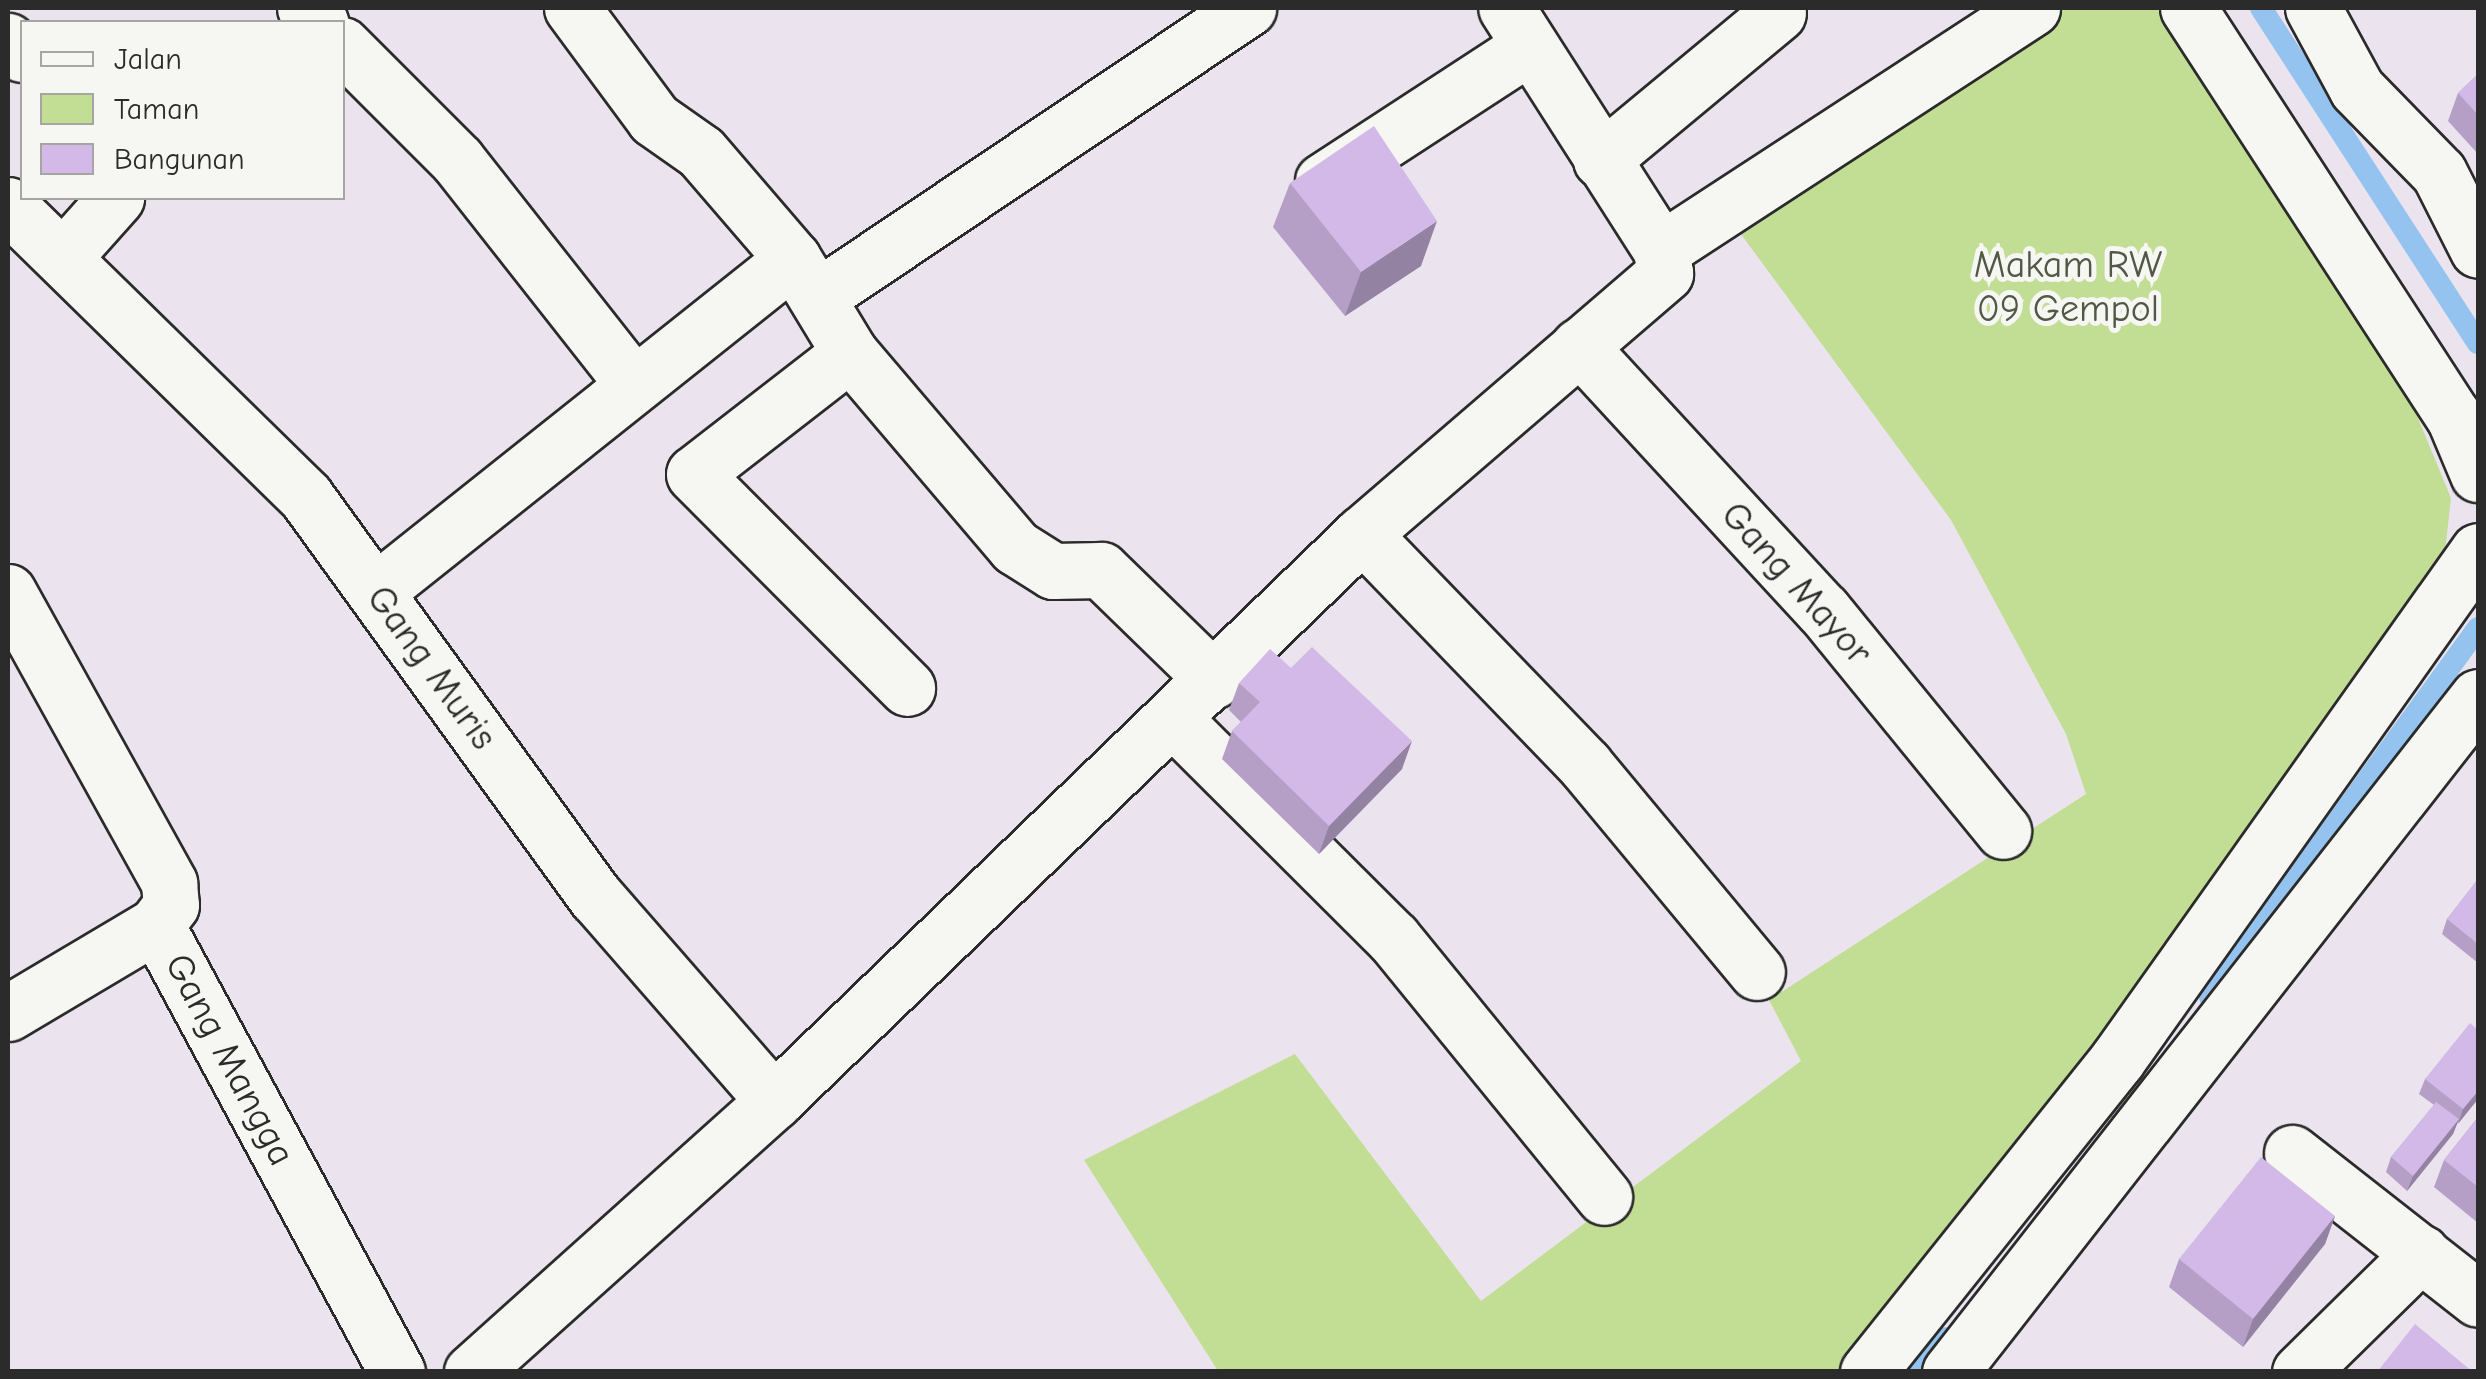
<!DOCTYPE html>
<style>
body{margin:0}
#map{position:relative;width:2486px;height:1379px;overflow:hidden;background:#ebe4ef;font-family:"Comic Neue",sans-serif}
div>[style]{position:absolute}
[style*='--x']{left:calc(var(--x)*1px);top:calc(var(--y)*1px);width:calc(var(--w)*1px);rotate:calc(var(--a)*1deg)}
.green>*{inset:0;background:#c2de95}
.stream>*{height:22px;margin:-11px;padding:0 11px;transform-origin:11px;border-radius:11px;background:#93c3ee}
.roads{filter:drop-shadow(2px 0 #2b2b2b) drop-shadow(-2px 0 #2b2b2b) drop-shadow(0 2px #2b2b2b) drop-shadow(0 -2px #2b2b2b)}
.minor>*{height:55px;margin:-27.5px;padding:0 27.5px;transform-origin:27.5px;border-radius:27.5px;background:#f6f6f2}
.wall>*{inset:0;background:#b59fc7}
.shaded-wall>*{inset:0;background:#9382a2}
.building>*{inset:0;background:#d2b9e7}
span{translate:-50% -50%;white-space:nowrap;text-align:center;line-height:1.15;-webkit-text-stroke:10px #f6f6f2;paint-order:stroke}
.park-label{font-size:38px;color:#515846}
.street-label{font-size:38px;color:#2b2b2b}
.frame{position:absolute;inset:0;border:10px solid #2b2b2b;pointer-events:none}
.legend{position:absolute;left:20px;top:20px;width:325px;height:180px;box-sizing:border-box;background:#f6f6f2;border:2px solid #a5a5a2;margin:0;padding:12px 18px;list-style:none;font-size:30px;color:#2b2b2b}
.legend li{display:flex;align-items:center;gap:20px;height:50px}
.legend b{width:50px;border:2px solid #a5a5a2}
</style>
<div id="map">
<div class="green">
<div style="clip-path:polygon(2058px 8px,2157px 8px,2413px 406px,2451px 498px,2445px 552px,1952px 1249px,1843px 1371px,1218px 1371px,1084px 1160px,1295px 1054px,1481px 1301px,1801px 1061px,1769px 1000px,2086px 794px,2066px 734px,1951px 520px,1732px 222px)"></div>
</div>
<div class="stream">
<div style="--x:2261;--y:8;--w:399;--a:57.1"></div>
<div style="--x:2210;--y:997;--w:456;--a:-54"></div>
<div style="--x:1913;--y:1372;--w:47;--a:-45.9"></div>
</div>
<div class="roads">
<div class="minor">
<div style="--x:305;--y:8;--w:21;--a:43"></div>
<div style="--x:572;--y:8;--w:138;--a:53.5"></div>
<div style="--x:654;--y:119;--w:57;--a:35.1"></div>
<div style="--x:701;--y:152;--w:141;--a:49.3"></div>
<div style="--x:793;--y:259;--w:110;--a:58.8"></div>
<div style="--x:850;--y:353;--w:255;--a:49.6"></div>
<div style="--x:1015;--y:547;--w:45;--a:32.3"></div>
<div style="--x:1053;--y:571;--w:48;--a:-1.2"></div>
<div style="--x:1101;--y:570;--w:158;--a:44.2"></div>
<div style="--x:2188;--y:8;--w:488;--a:57"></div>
<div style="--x:2454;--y:417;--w:62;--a:67.2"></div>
<div style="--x:2313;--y:8;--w:92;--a:61.5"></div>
<div style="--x:2357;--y:89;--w:117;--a:45.7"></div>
<div style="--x:2439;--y:173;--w:86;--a:63.1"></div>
<div style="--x:8;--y:41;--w:19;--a:43"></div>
<div style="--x:342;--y:45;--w:163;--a:45"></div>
<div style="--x:457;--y:160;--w:286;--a:51.8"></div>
<div style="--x:1601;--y:160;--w:230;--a:-39.7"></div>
<div style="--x:1323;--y:181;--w:247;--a:-33.1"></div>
<div style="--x:8;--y:205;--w:417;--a:44.4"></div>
<div style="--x:306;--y:497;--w:494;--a:54.1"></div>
<div style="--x:596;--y:897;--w:271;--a:48.9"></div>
<div style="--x:1661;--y:250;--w:443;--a:-33.1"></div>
<div style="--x:67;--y:253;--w:74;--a:-48.3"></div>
<div style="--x:819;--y:296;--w:517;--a:-33.87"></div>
<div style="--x:1579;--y:346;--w:359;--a:47.3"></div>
<div style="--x:1823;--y:610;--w:285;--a:50.8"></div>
<div style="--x:850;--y:353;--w:197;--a:142.2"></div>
<div style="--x:694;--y:474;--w:302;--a:45.1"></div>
<div style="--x:1362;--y:534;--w:321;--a:46"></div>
<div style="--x:1585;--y:765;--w:269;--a:50.3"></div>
<div style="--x:376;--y:591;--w:533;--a:-38.53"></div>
<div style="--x:8;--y:592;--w:333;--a:61"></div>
<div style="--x:169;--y:883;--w:22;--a:85"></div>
<div style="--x:171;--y:905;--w:25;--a:127"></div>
<div style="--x:156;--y:925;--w:508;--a:61.67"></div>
<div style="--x:1174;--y:720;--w:309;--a:44.9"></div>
<div style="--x:1393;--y:938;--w:334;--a:50.8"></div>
<div style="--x:8;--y:1013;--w:172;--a:-30.7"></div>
<div style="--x:2292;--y:1153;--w:236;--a:38.1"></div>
<div style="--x:472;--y:1372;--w:406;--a:-41.9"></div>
<div style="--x:774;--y:1101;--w:817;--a:-43.96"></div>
<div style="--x:1362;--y:534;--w:400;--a:-40.7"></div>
<div style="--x:1665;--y:273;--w:23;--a:-100"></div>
<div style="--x:1661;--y:250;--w:287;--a:-122.6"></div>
<div style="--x:1868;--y:1372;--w:399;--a:-51.4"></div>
<div style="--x:2117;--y:1060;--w:624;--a:-54.65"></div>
<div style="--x:1950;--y:1372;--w:857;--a:-51.97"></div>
<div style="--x:2300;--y:1372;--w:170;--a:-44.5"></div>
</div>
</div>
<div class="wall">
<div style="clip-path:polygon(2478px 74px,2478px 154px,2448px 121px,2458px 93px)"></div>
<div style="clip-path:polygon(1290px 183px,1421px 266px,1345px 316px,1273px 227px)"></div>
<div style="clip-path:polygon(1239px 683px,1402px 769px,1319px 854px,1222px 759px,1232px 731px,1241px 722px,1229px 710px)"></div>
<div style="clip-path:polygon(2478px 879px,2478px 963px,2442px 934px,2447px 919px)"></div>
<div style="clip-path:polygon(2478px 1030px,2478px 1099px,2457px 1124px,2453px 1134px,2407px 1191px,2386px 1172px,2391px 1157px,2434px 1105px,2419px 1094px,2425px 1079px)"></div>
<div style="clip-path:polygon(2478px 1117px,2478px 1223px,2434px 1187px,2444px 1160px)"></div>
<div style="clip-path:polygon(2335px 1216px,2325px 1244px,2243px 1347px,2169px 1287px,2179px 1259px)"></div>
</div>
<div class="shaded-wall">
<div style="clip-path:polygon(1437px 221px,1421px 266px,1345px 316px,1361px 272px)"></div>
<div style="clip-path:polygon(1412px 741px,1402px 769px,1319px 854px,1329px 826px)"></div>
<div style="clip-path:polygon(2478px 1091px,2478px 1099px,2458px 1124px,2463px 1109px)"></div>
<div style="clip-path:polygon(2459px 1119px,2453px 1134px,2407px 1191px,2413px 1176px)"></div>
<div style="clip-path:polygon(2335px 1216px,2325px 1244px,2243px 1347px,2253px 1319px)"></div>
</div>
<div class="building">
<div style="clip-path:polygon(2478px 74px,2478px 115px,2458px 93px)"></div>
<div style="clip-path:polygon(1374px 126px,1437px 221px,1361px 272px,1290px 183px)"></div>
<div style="clip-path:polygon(1312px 647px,1412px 741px,1329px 826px,1232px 731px,1260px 702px,1239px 683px,1270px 649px,1291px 668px)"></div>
<div style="clip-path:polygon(2478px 879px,2478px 944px,2447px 919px)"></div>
<div style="clip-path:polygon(2470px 1023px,2478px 1030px,2478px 1091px,2463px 1109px,2425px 1079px)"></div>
<div style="clip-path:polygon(2436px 1102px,2459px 1119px,2413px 1176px,2391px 1157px)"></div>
<div style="clip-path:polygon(2478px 1117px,2478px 1187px,2444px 1160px)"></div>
<div style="clip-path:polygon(2261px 1157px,2335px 1216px,2253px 1319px,2179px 1259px)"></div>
<div style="clip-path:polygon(2415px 1324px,2473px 1372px,2377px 1372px)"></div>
</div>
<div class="park-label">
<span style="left:2068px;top:288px">Makam RW<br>09 Gempol</span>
</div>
<div class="street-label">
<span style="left:1796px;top:584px;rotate:48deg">Gang Mayor</span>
<span style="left:431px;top:668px;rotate:54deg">Gang Muris</span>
<span style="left:229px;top:1060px;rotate:62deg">Gang Mangga</span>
</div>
<div class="frame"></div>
<ul class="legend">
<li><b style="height:12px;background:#f6f6f2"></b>Jalan</li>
<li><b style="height:28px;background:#c2de95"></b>Taman</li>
<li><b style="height:28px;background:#d2b9e7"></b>Bangunan</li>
</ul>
</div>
